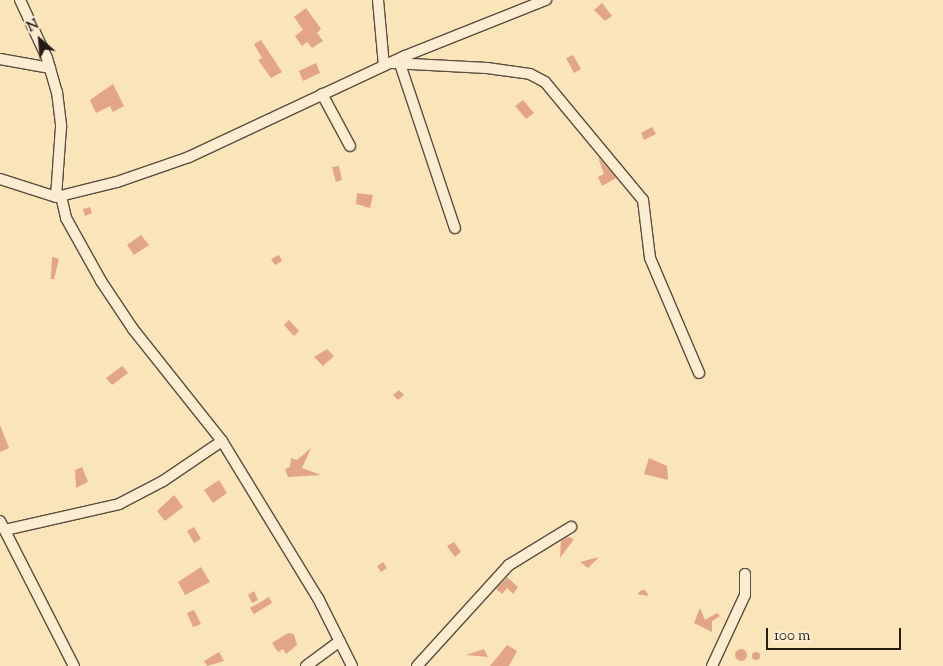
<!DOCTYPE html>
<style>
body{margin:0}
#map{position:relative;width:943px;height:666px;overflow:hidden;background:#fae4b9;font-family:"Sorts Mill Goudy",serif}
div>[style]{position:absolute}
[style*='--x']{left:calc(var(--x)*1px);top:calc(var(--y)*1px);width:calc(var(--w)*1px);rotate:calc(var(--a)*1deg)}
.building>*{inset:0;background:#e2a588}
.round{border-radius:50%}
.roads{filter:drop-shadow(1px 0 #5b4d3e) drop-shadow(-1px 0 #5b4d3e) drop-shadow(0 1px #5b4d3e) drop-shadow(0 -1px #5b4d3e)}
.street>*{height:10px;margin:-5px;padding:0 5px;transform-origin:5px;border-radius:5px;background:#fcedd2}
span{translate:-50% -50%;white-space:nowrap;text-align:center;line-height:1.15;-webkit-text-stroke:4px #fcedd2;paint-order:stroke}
.north{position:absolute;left:15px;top:15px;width:50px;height:50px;-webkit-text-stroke:4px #fcedd2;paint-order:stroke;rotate:333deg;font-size:14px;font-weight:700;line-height:20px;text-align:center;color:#261b15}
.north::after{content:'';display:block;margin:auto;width:18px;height:22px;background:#261b15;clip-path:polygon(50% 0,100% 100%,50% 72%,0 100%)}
.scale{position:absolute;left:766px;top:628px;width:135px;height:22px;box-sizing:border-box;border:2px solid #261b15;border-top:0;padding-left:6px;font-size:15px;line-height:18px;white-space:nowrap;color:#261b15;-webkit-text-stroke:4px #fcedd2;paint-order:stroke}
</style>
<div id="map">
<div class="building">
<div style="clip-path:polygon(602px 3px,612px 16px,605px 21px,594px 10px)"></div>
<div style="clip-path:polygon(306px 8px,321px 29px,317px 33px,323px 41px,312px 48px,307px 42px,302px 46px,295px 36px,303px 30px,294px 17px)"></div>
<div style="clip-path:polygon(261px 40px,282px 72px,271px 78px,258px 60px,262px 58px,254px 44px)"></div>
<div style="clip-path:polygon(573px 55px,581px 69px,574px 73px,566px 58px)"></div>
<div style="clip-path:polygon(316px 63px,320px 73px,303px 81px,299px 71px)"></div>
<div style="clip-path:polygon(113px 84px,124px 106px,113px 112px,110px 106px,96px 113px,90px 100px)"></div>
<div style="clip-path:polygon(523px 100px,534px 113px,526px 119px,515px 106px)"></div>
<div style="clip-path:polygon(652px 127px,656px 134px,644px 140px,641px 133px)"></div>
<div style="clip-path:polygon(598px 157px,616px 178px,602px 186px,598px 177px,604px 174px)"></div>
<div style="clip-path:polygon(339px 166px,342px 180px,336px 182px,332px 167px)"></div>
<div style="clip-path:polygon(357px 193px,373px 195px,370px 208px,356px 204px)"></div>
<div style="clip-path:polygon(90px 207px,92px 213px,85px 216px,83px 209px)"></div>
<div style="clip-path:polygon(141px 235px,149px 245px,134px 255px,127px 245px)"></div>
<div style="clip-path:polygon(279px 255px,282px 261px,275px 265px,271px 259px)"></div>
<div style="clip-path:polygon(52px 257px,59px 259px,54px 279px,51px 279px)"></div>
<div style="clip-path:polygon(289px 320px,299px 331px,294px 336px,284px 325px)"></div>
<div style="clip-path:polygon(327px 349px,334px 356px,323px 366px,314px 357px)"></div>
<div style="clip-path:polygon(122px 366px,128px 373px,112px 385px,106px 378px)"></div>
<div style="clip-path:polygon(399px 390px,404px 395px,398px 400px,393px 395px)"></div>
<div style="clip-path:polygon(0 425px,9px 448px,0 452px)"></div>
<div style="clip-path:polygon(311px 448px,302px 468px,321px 475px,288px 477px,285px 469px,290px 467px,291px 458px,297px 460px)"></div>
<div style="clip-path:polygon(649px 458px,667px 466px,668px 480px,644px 474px)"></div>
<div style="clip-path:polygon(82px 467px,88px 482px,76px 488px,75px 470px)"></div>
<div style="clip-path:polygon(219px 480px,227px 493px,213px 503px,204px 490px)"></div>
<div style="clip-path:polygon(174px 495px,183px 507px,165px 521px,157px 511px)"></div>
<div style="clip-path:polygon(194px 527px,201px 539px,194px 543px,187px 531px)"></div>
<div style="clip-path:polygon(568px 537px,574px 539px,560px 558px,561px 541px)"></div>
<div style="clip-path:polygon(454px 542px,461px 552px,455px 557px,447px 546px)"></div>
<div style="clip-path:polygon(599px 557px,588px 568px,580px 562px)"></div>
<div style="clip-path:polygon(383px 562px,387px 568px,381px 572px,377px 566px)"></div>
<div style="clip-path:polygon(201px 567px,210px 582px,185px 595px,178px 582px)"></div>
<div style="clip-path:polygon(507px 577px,518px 587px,513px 594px,507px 588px,502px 594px,496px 589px)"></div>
<div style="clip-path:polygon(645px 590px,649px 596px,637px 594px,642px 590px)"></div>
<div style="clip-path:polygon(254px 591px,258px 600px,252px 603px,248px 595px)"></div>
<div style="clip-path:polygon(269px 597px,272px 603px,254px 614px,250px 608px)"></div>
<div style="clip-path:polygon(700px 608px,705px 620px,717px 613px,720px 616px,712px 621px,712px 632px,694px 623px)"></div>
<div style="clip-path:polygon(194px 610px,201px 624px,193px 627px,187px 613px)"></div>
<div style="clip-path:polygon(288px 633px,294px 634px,297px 645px,286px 654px,283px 649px,278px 652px,272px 643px)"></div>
<div style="clip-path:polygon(507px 645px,517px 651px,509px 666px,490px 666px)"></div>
<div class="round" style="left:735px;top:649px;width:12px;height:12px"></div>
<div style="clip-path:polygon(484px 649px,488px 657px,466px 655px)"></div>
<div style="clip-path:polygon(219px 652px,224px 661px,207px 666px,204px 661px)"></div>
<div class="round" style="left:752px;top:652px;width:8px;height:8px"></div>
</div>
<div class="roads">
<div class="street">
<div style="--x:20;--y:0;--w:64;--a:65"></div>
<div style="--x:47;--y:58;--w:35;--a:74"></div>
<div style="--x:57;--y:92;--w:35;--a:83"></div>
<div style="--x:61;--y:127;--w:70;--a:94.1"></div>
<div style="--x:378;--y:0;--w:66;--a:84.8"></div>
<div style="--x:0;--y:59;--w:51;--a:10.2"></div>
<div style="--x:392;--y:63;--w:95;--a:3"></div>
<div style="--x:487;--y:68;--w:43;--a:7.9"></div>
<div style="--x:530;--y:74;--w:17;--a:28"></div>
<div style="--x:545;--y:82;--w:153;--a:50.3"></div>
<div style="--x:643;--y:200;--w:58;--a:83.1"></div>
<div style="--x:650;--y:258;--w:125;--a:66.9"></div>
<div style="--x:400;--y:64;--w:173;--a:71.5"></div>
<div style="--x:322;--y:94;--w:59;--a:61.7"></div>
<div style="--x:0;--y:179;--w:59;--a:17.8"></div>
<div style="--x:56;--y:197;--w:63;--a:-13.8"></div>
<div style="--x:117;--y:182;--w:76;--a:-19.1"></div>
<div style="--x:189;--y:157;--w:238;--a:-25.1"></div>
<div style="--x:405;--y:56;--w:152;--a:-21.7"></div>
<div style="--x:61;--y:196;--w:23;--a:77"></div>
<div style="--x:66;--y:218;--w:72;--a:60.9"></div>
<div style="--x:101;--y:281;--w:58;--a:56.3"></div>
<div style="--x:133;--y:329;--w:143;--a:51.5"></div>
<div style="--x:222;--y:441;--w:184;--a:58.6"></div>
<div style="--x:318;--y:598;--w:76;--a:63.4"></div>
<div style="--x:0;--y:521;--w:163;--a:63"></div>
<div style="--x:5;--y:530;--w:117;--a:-12.8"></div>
<div style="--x:119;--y:504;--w:50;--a:-27.6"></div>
<div style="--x:163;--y:481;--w:71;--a:-34.1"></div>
<div style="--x:306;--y:666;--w:42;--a:-36.3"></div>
<div style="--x:417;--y:666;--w:137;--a:-47.7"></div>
<div style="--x:509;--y:565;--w:73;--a:-31.5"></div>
<div style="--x:712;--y:666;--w:78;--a:-65.1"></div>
<div style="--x:745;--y:595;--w:21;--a:-90"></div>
</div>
</div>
<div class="north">N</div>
<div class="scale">100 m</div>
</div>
